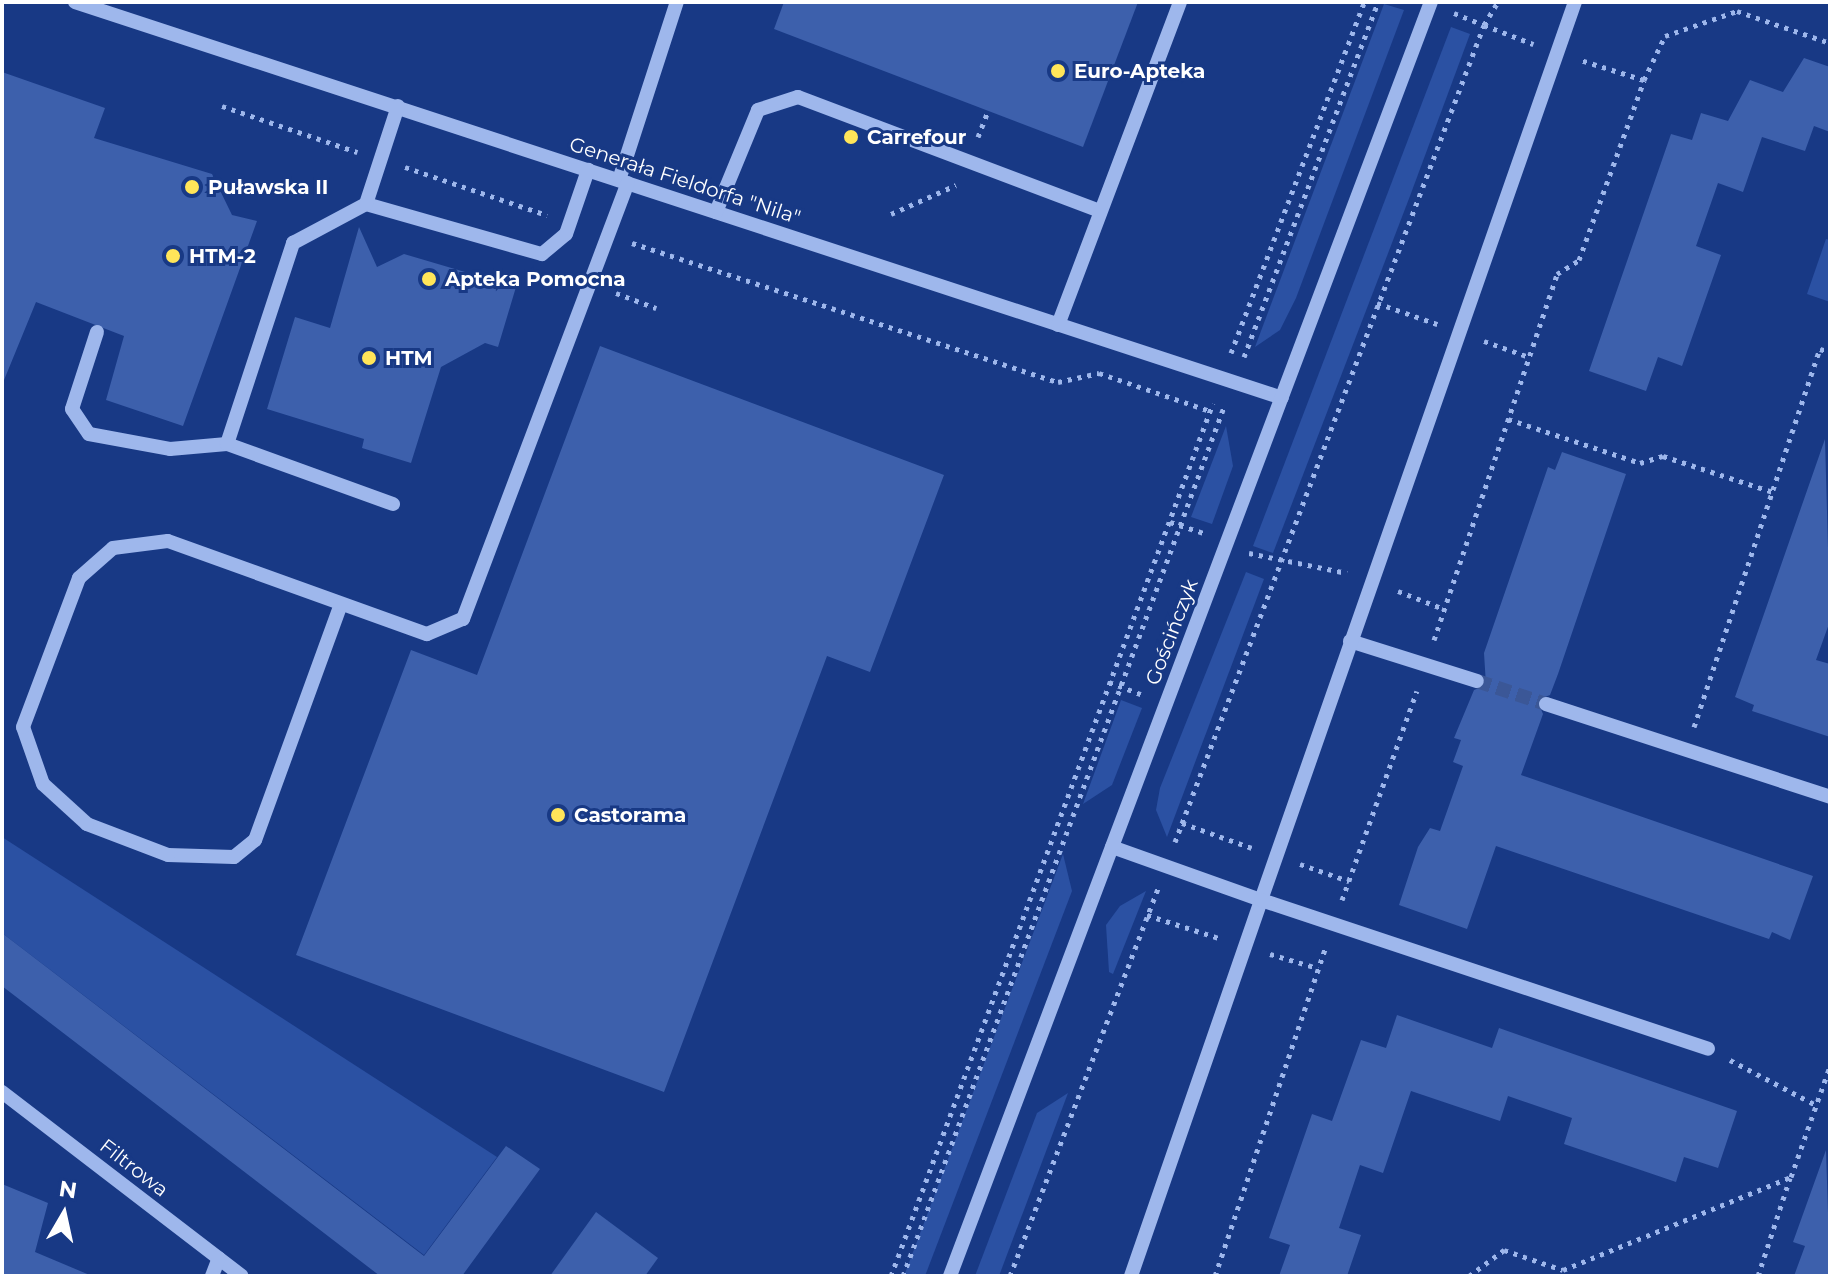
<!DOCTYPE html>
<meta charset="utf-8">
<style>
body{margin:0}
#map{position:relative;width:1832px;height:1278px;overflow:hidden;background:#183985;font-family:Montserrat,sans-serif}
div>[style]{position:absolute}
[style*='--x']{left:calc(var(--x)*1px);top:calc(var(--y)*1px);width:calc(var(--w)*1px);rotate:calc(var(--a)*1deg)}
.green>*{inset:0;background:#2b51a3}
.building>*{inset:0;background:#3d60ac}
.minor-tunnel>*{height:14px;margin-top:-7px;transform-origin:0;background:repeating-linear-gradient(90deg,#3b5797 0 14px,transparent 0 21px)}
.path>*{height:5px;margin-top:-2.5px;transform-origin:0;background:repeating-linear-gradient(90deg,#9eb7ec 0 4px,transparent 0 10px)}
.minor>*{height:14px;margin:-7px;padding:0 7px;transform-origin:7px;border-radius:7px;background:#9eb7ec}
.dots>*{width:22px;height:22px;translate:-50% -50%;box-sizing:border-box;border:4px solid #183985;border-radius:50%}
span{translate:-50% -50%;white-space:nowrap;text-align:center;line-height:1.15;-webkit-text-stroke:6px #183985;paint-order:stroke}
.poi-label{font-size:20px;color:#fff;font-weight:700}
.left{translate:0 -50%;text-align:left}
.street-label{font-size:20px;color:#fff}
.frame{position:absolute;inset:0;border:4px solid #fff;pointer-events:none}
.north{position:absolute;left:24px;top:1174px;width:80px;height:80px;-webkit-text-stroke:6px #183985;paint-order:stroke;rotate:9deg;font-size:22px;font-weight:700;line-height:32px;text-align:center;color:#fff}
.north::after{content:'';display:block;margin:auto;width:28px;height:36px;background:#fff;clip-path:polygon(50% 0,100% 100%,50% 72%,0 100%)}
</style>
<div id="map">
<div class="green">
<div style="clip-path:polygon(1384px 4px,1404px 10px,1296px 298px,1280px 330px,1255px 347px)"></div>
<div style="clip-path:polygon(1451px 27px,1470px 34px,1410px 196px,1273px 553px,1253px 546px)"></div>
<div style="clip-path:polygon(1826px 239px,1830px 240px,1830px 302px,1807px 294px)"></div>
<div style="clip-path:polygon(1226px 426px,1233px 466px,1212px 524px,1191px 517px)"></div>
<div style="clip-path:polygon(1246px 572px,1264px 579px,1167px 837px,1156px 810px,1160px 788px)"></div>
<div style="clip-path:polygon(1121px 700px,1142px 708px,1112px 785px,1083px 804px)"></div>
<div style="clip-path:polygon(2px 837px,497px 1157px,424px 1255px,2px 933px)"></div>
<div style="clip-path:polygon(1063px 854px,1072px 891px,925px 1276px,904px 1276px)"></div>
<div style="clip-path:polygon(1146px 891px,1113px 974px,1109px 972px,1106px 925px,1120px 906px)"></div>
<div style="clip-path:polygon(1068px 1093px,999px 1276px,975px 1276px,1037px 1113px)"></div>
</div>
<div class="building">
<div style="clip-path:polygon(784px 2px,1138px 2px,1083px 147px,774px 29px)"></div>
<div style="clip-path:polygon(1804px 58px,1830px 67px,1830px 132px,1814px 126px,1805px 151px,1762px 137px,1743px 192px,1718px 183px,1696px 246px,1721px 255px,1682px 366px,1658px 357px,1646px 391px,1589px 371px,1671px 134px,1692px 140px,1701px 113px,1728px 121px,1750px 80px,1783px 92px)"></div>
<div style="clip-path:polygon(2px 72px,105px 108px,94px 138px,212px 174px,232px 215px,257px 221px,183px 426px,106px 400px,124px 336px,36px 302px,2px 385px)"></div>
<div style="clip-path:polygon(359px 227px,377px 267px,404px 254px,516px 287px,498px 347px,485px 343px,441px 367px,411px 463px,362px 448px,364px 439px,267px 409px,295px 317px,330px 328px)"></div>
<div style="clip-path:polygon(600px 346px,944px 475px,870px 672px,827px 656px,664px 1092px,296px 955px,411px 650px,477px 675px)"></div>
<div style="clip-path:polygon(1825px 439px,1830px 621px,1816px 660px,1830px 664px,1830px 737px,1752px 711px,1754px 705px,1735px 697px)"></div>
<div style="clip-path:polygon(1562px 452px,1626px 474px,1558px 674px,1550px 695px,1537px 700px,1543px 714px,1521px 775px,1813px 876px,1790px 940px,1772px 932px,1769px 939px,1496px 846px,1467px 929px,1399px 905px,1418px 847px,1430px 828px,1440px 831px,1463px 766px,1453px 762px,1461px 740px,1454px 738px,1474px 690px,1486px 685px,1484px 653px,1548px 467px,1555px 470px)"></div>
<div style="clip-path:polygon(2px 933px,424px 1256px,506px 1146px,540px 1169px,462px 1276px,380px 1276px,2px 986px)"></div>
<div style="clip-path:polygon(1397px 1015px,1492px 1048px,1499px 1028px,1737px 1111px,1718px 1168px,1684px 1157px,1676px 1182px,1564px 1144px,1572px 1118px,1508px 1096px,1500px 1121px,1411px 1091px,1383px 1173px,1360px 1165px,1339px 1228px,1361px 1235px,1347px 1276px,1279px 1276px,1290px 1245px,1269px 1238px,1312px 1114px,1332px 1121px,1361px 1040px,1386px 1048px)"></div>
<div style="clip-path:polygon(1826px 1150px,1830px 1276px,1794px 1276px,1805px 1246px,1793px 1242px)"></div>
<div style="clip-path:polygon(2px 1184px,48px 1203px,35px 1252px,92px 1276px,2px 1276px)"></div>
<div style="clip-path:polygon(596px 1212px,658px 1258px,645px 1276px,550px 1276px)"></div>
</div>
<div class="minor-tunnel">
<div style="--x:1477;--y:681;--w:73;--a:18.4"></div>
</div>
<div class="path">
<div style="--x:1454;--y:13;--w:32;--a:22"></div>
<div style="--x:1484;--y:25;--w:27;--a:-59"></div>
<div style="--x:1644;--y:80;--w:49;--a:-64.5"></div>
<div style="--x:1665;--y:36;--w:76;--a:-19.1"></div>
<div style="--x:1737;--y:11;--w:98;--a:19"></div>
<div style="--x:222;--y:106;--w:143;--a:18.8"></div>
<div style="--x:978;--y:137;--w:28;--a:-69"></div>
<div style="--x:405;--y:167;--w:150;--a:18.7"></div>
<div style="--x:891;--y:214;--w:71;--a:-24"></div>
<div style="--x:632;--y:243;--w:448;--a:18.1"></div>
<div style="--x:1058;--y:382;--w:42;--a:-12.4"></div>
<div style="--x:1099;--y:373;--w:117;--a:18.9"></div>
<div style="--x:616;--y:293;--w:43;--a:20.6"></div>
<div style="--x:1377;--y:303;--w:64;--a:19.3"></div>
<div style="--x:1484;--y:341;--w:48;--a:19.6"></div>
<div style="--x:1231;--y:353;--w:375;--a:-69.2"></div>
<div style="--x:1244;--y:357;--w:379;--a:-69.3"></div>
<div style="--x:1508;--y:419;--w:139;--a:18.4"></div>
<div style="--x:1640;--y:463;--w:24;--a:-17"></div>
<div style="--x:1663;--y:456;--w:116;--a:18.1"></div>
<div style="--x:1170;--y:522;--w:35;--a:18"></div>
<div style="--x:1249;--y:553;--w:100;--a:11.5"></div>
<div style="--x:1398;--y:591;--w:49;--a:21.4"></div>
<div style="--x:1434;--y:640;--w:386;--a:-71.4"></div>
<div style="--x:1557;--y:274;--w:26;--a:-32"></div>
<div style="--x:1579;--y:260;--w:191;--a:-70.1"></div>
<div style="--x:1644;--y:80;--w:66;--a:-162.4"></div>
<div style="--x:1109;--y:682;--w:34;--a:21"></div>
<div style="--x:1694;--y:727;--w:398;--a:-71.6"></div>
<div style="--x:1820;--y:349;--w:10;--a:17"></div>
<div style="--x:1182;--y:823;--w:74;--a:19.7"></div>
<div style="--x:1175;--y:842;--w:873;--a:-69.28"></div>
<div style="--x:1484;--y:25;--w:53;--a:21.2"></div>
<div style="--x:1300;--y:864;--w:52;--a:19.1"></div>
<div style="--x:1342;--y:900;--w:222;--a:-70.3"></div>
<div style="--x:1147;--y:915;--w:79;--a:17.7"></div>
<div style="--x:1270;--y:954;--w:50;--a:16.3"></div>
<div style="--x:1730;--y:1060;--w:97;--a:27.6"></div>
<div style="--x:891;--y:1276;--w:930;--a:-69.75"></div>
<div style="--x:903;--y:1276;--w:926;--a:-69.73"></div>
<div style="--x:1010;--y:1276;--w:415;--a:-69.1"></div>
<div style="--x:1215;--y:1276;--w:347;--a:-71.4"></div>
<div style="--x:1469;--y:1276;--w:44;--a:-36.6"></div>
<div style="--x:1504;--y:1250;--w:62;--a:18.7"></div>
<div style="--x:1563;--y:1270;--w:246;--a:-22.2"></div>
<div style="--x:1791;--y:1177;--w:118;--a:-70.6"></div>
<div style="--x:1758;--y:1276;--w:103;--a:-71.9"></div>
</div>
<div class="minor">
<div style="--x:75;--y:2;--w:1270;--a:18.16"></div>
<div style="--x:619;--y:180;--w:187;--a:-72"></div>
<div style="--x:366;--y:204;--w:183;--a:15.9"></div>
<div style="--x:542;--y:254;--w:31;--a:-40"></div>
<div style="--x:566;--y:234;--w:68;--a:-71"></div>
<div style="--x:716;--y:212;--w:110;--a:-67.6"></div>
<div style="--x:758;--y:110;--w:42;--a:-18"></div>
<div style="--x:798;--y:97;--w:322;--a:20.7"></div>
<div style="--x:1058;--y:325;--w:345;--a:-69.3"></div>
<div style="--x:97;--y:332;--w:81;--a:108"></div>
<div style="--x:72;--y:409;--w:30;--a:56"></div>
<div style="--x:89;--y:434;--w:82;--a:10.5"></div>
<div style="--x:170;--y:449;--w:57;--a:-5"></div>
<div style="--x:393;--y:504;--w:177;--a:-160.1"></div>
<div style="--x:227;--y:444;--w:212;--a:-71.8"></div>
<div style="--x:293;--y:243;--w:83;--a:-28.1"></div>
<div style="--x:366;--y:204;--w:103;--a:-71.9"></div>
<div style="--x:341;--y:604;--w:251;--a:110"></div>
<div style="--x:255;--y:840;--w:27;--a:141"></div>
<div style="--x:234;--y:857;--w:66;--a:-178.3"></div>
<div style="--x:168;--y:855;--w:87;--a:-159.1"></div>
<div style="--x:87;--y:824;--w:59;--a:-137.7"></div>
<div style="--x:43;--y:784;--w:60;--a:-109.3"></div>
<div style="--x:23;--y:727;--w:159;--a:-69.4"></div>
<div style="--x:79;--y:578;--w:45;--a:-41.4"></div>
<div style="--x:113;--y:548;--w:55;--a:-7.3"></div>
<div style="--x:168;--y:541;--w:275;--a:19.8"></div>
<div style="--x:427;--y:634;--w:39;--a:-23"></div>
<div style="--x:463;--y:619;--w:466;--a:-69.3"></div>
<div style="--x:1350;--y:641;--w:133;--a:17.5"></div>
<div style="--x:1546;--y:704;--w:299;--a:18.1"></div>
<div style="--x:1112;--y:847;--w:158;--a:19.6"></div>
<div style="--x:1261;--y:900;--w:951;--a:-70.73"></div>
<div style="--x:2;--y:1092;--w:302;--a:37.5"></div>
<div style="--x:212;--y:1276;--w:19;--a:-69"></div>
<div style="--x:950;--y:1276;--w:1362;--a:-69.32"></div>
<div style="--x:1131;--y:1276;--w:398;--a:-70.9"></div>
<div style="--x:1261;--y:900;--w:471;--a:18.4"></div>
</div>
<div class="dots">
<div style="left:1058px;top:71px;background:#ffe559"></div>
<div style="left:851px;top:137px;background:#ffe559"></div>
<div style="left:192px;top:187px;background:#ffe559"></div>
<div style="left:173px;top:256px;background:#ffe559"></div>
<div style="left:429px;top:279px;background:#ffe559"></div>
<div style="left:369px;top:358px;background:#ffe559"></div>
<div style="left:558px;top:815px;background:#ffe559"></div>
</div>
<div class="poi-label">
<span class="left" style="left:1074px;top:71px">Euro-Apteka</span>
<span class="left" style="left:867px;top:137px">Carrefour</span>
<span class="left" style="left:208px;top:187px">Puławska II</span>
<span class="left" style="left:189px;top:256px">HTM-2</span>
<span class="left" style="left:445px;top:279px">Apteka Pomocna</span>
<span class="left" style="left:385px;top:358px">HTM</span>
<span class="left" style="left:574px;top:815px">Castorama</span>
</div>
<div class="street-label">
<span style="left:685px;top:181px;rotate:18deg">Generała Fieldorfa "Nila"</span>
<span style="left:1172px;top:632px;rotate:-69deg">Gościńczyk</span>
<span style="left:134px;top:1168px;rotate:38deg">Filtrowa</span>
</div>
<div class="frame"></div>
<div class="north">N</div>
</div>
